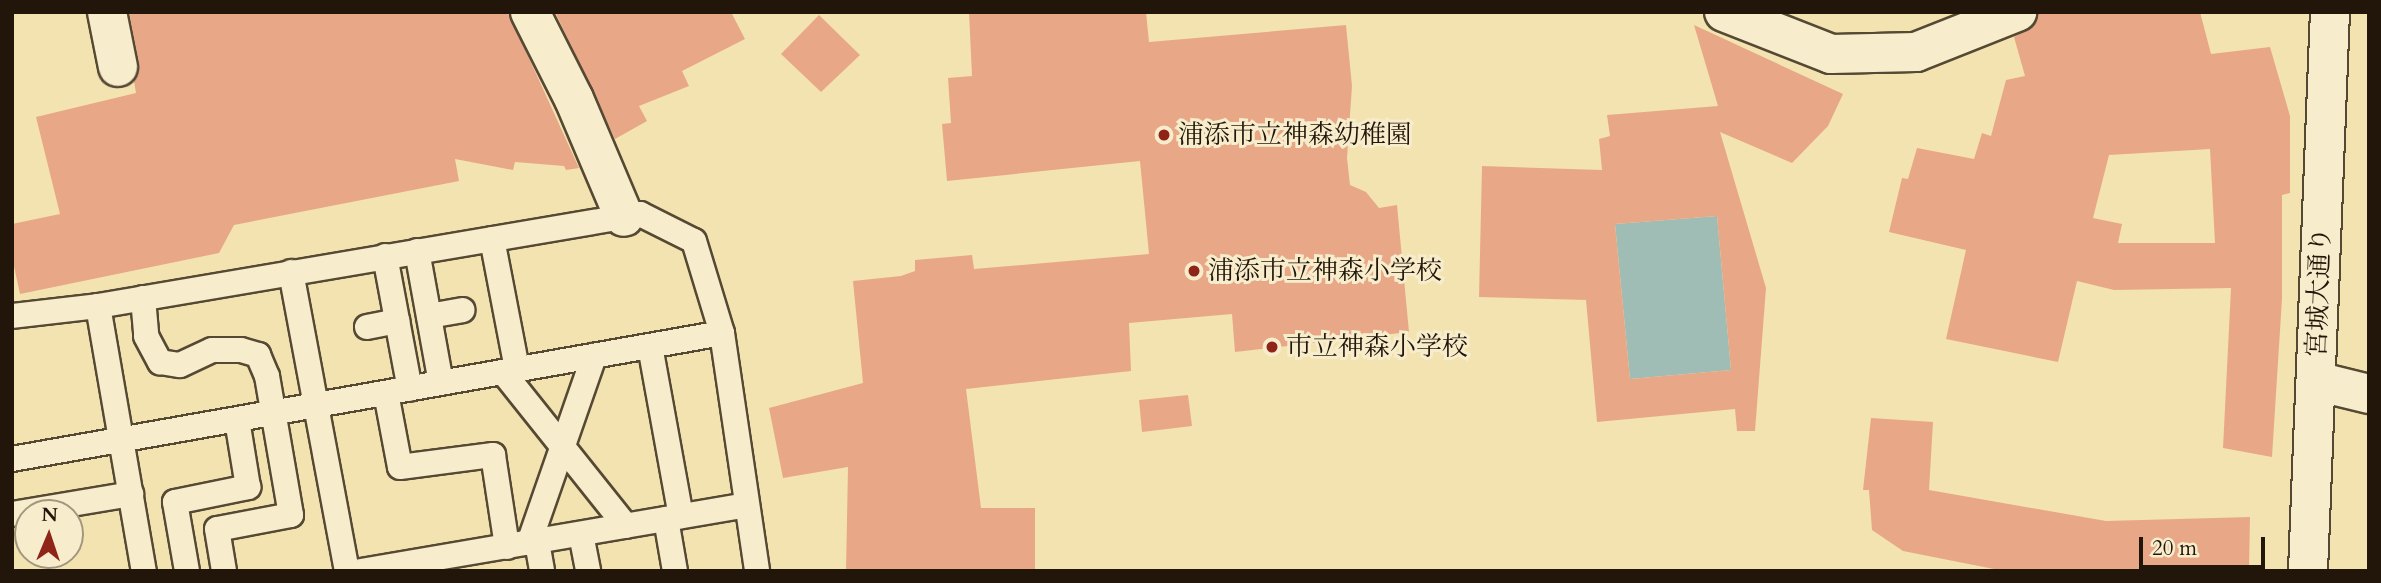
<!DOCTYPE html>
<meta charset="utf-8">
<style>
body{margin:0}
#map{position:relative;width:2381px;height:583px;overflow:hidden;background:#f3e3b0;font-family:Cardo,"Noto Serif JP",serif}
div>[style]{position:absolute}
[style*='--x']{left:calc(var(--x)*1px);top:calc(var(--y)*1px);width:calc(var(--w)*1px);rotate:calc(var(--a)*1deg)}
.water>*{inset:0;background:#9fbcb5}
.building>*{inset:0;background:#e8a887}
.roads{filter:drop-shadow(2px 0 #564934) drop-shadow(-2px 0 #564934) drop-shadow(0 2px #564934) drop-shadow(0 -2px #564934)}
.lane>*{height:24px;margin:-12px;padding:0 12px;transform-origin:12px;border-radius:12px;background:#f7edcc}
.street>*{height:38px;margin:-19px;padding:0 19px;transform-origin:19px;border-radius:19px;background:#f7edcc}
.secondary>*{height:38px;margin:-19px;padding:0 19px;transform-origin:19px;border-radius:19px;background:#f7edcc}
.dots>*{width:19px;height:19px;translate:-50% -50%;box-sizing:border-box;border:4px solid #f7edcc;border-radius:50%}
span{translate:-50% -50%;white-space:nowrap;text-align:center;line-height:1.15;-webkit-text-stroke:6px #f7edcc;paint-order:stroke}
.poi-label{font-size:26px;color:#22160a}
.left{translate:0 -50%;text-align:left}
.street-label{font-size:26px;color:#22160a}
.frame{position:absolute;inset:0;border:14px solid #22160a;pointer-events:none}
.north{position:absolute;left:14px;top:499px;width:70px;height:70px;box-sizing:border-box;background:#f7edcc;border:2px solid #a2977e;border-radius:50%;rotate:2deg;font-size:19px;font-weight:700;line-height:28px;text-align:center;color:#22160a}
.north::after{content:'';display:block;margin:auto;width:24px;height:32px;background:#8f2418;clip-path:polygon(50% 0,100% 100%,50% 72%,0 100%)}
.scale{position:absolute;left:2139px;top:537px;width:126px;height:32px;box-sizing:border-box;border:4px solid #22160a;border-top:0;padding-left:9px;font-size:21px;line-height:24px;white-space:nowrap;color:#22160a;-webkit-text-stroke:5px #f7edcc;paint-order:stroke}
</style>
<div id="map">
<div class="water">
<div style="clip-path:polygon(1717px 216px,1731px 370px,1630px 379px,1615px 224px)"></div>
</div>
<div class="building">
<div style="clip-path:polygon(129px 12px,508px 12px,579px 168px,566px 170px,564px 166px,515px 162px,513px 170px,455px 159px,459px 181px,234px 225px,219px 253px,20px 294px,12px 257px,12px 224px,60px 214px,36px 117px,136px 93px,134px 81px,139px 63px)"></div>
<div style="clip-path:polygon(555px 12px,731px 12px,745px 39px,682px 71px,689px 86px,639px 106px,647px 121px,615px 139px)"></div>
<div style="clip-path:polygon(969px 12px,1146px 12px,1149px 42px,1346px 25px,1352px 86px,1347px 158px,1350px 185px,1366px 192px,1379px 208px,1397px 205px,1409px 332px,1235px 352px,1232px 314px,1129px 323px,1131px 371px,966px 389px,981px 508px,1035px 508px,1035px 571px,846px 571px,848px 467px,783px 478px,769px 408px,863px 383px,853px 281px,901px 276px,915px 271px,915px 260px,972px 255px,974px 269px,1149px 254px,1140px 161px,947px 181px,942px 124px,951px 123px,948px 78px,972px 76px)"></div>
<div style="clip-path:polygon(evenodd,2038px 12px,2200px 12px,2211px 54px,2270px 47px,2290px 116px,2290px 193px,2282px 195px,2282px 299px,2272px 457px,2223px 448px,2231px 288px,2114px 290px,2077px 281px,2058px 362px,1946px 339px,1966px 250px,1889px 232px,1902px 178px,1908px 179px,1917px 148px,1974px 159px,1982px 133px,1991px 136px,2006px 80px,2025px 76px,2014px 37px,2034px 26px,2038px 12px,2210px 149px,2215px 243px,2118px 243px,2122px 224px,2093px 218px,2109px 155px,2210px 149px)"></div>
<div style="clip-path:polygon(819px 15px,860px 55px,821px 92px,781px 54px)"></div>
<div style="clip-path:polygon(evenodd,1694px 25px,1843px 94px,1828px 126px,1792px 163px,1720px 132px,1766px 288px,1755px 431px,1737px 431px,1735px 409px,1597px 422px,1586px 300px,1479px 297px,1482px 166px,1602px 170px,1599px 139px,1610px 136px,1607px 115px,1718px 106px,1694px 25px,1717px 216px,1731px 370px,1630px 379px,1615px 224px,1717px 216px)"></div>
<div style="clip-path:polygon(1188px 395px,1192px 426px,1142px 432px,1139px 400px)"></div>
<div style="clip-path:polygon(1871px 418px,1933px 422px,1929px 490px,2106px 521px,2250px 517px,2249px 571px,2004px 571px,1903px 551px,1872px 530px,1869px 490px,1863px 490px)"></div>
</div>
<div class="roads">
<div class="lane">
<div style="--x:492;--y:239;--w:132;--a:79.1"></div>
<div style="--x:417;--y:251;--w:134;--a:79.7"></div>
<div style="--x:385;--y:256;--w:135;--a:79.4"></div>
<div style="--x:291;--y:272;--w:304;--a:79.4"></div>
<div style="--x:143;--y:298;--w:38;--a:85"></div>
<div style="--x:146;--y:336;--w:30;--a:62"></div>
<div style="--x:160;--y:362;--w:20;--a:9"></div>
<div style="--x:180;--y:365;--w:35;--a:-25"></div>
<div style="--x:212;--y:350;--w:29;--a:0"></div>
<div style="--x:241;--y:350;--w:18;--a:16"></div>
<div style="--x:258;--y:355;--w:23;--a:67"></div>
<div style="--x:267;--y:376;--w:141;--a:80.2"></div>
<div style="--x:291;--y:515;--w:75;--a:169.3"></div>
<div style="--x:217;--y:529;--w:43;--a:80.5"></div>
<div style="--x:98;--y:306;--w:269;--a:80.2"></div>
<div style="--x:12;--y:316;--w:87;--a:-6.6"></div>
<div style="--x:98;--y:306;--w:550;--a:-9.63"></div>
<div style="--x:640;--y:214;--w:60;--a:26.6"></div>
<div style="--x:694;--y:241;--w:96;--a:73.1"></div>
<div style="--x:722;--y:333;--w:241;--a:81.6"></div>
<div style="--x:429;--y:316;--w:34;--a:-10"></div>
<div style="--x:367;--y:327;--w:31;--a:-11"></div>
<div style="--x:650;--y:346;--w:173;--a:79.7"></div>
<div style="--x:503;--y:372;--w:197;--a:51.4"></div>
<div style="--x:386;--y:393;--w:75;--a:79.3"></div>
<div style="--x:400;--y:467;--w:94;--a:-7.4"></div>
<div style="--x:493;--y:455;--w:93;--a:81.3"></div>
<div style="--x:12;--y:459;--w:721;--a:-10.06"></div>
<div style="--x:12;--y:514;--w:121;--a:-9.5"></div>
<div style="--x:666;--y:519;--w:53;--a:80.2"></div>
<div style="--x:581;--y:534;--w:38;--a:79"></div>
<div style="--x:537;--y:542;--w:29;--a:80"></div>
<div style="--x:529;--y:543;--w:198;--a:-70.8"></div>
<div style="--x:187;--y:571;--w:70;--a:-99.9"></div>
<div style="--x:175;--y:502;--w:75;--a:-11.6"></div>
<div style="--x:248;--y:487;--w:68;--a:-99.3"></div>
<div style="--x:361;--y:571;--w:391;--a:-9.7"></div>
</div>
<div class="street">
<div style="--x:107;--y:12;--w:56;--a:78.7"></div>
<div style="--x:530;--y:12;--w:97;--a:63.2"></div>
<div style="--x:574;--y:99;--w:128;--a:67"></div>
<div style="--x:1724;--y:12;--w:115;--a:21.4"></div>
<div style="--x:1831;--y:54;--w:85;--a:-1.3"></div>
<div style="--x:1916;--y:52;--w:109;--a:-21.6"></div>
<div style="--x:2316;--y:381;--w:55;--a:13.8"></div>
</div>
<div class="secondary">
<div style="--x:2308;--y:571;--w:559;--a:-87.75"></div>
</div>
</div>
<div class="dots">
<div style="left:1164px;top:135px;background:#8f2418"></div>
<div style="left:1194px;top:271px;background:#8f2418"></div>
<div style="left:1272px;top:347px;background:#8f2418"></div>
</div>
<div class="poi-label">
<span class="left" style="left:1178px;top:135px">浦添市立神森幼稚園</span>
<span class="left" style="left:1208px;top:271px">浦添市立神森小学校</span>
<span class="left" style="left:1286px;top:347px">市立神森小学校</span>
</div>
<div class="street-label">
<span style="left:2319px;top:292px;rotate:-88deg">宮城大通り</span>
</div>
<div class="frame"></div>
<div class="north">N</div>
<div class="scale">20 m</div>
</div>
